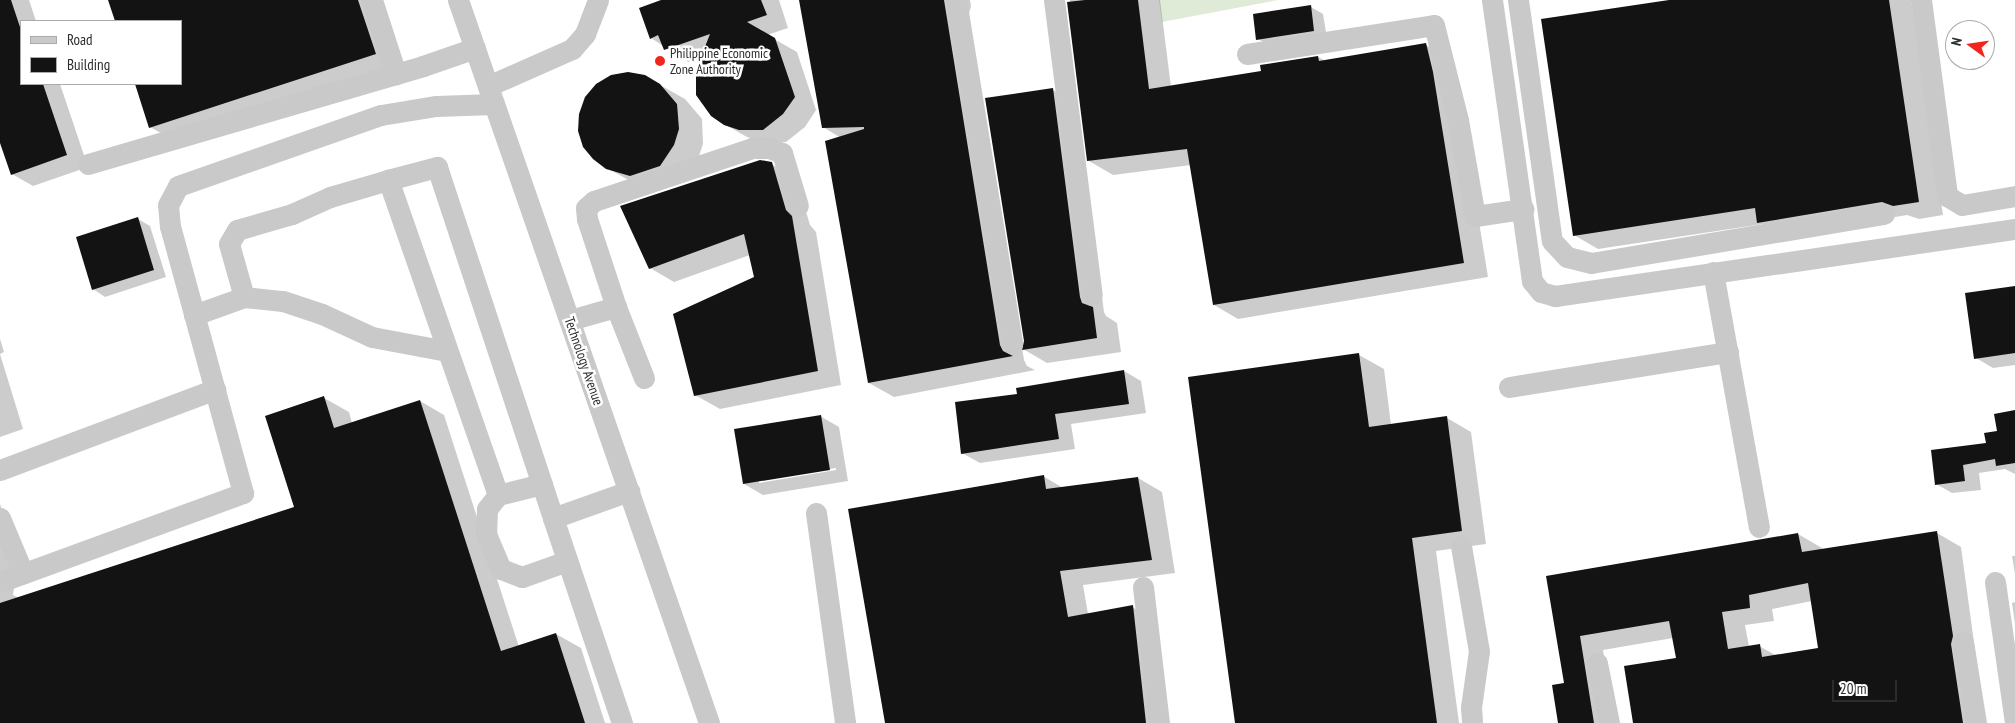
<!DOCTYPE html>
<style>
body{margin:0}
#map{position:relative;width:2015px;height:723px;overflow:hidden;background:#fff;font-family:"PT Sans Narrow",sans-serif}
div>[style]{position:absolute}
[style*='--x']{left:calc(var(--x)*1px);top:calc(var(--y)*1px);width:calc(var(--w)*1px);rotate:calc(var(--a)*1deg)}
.green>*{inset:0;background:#e0ebd7}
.shadow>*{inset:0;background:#0003}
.building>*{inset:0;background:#131313}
.minor>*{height:21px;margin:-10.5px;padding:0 10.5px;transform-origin:10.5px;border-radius:10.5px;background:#c9c9c9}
.dots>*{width:14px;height:14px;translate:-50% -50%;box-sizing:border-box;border:2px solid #fff;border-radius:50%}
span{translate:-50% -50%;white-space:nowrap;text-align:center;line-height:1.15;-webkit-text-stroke:5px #fff;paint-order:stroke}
.poi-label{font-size:14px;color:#2c2c2c}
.left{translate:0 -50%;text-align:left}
.street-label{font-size:14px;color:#2c2c2c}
.legend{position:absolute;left:20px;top:20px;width:162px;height:65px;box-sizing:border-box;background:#fff;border:1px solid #ababab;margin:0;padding:6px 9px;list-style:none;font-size:15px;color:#2c2c2c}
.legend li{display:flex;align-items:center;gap:10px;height:25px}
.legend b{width:25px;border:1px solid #ababab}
.north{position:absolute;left:1945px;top:20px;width:50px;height:50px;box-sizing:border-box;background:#fff;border:1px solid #ababab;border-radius:50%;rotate:284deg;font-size:14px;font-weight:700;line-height:20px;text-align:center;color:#2c2c2c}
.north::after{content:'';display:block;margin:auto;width:18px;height:22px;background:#f2251e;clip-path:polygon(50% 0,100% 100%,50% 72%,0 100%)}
.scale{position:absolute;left:1832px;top:680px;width:65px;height:22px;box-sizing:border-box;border:2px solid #2c2c2c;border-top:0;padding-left:6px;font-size:15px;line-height:18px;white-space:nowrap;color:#2c2c2c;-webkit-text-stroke:4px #fff;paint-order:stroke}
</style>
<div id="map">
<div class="green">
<div style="clip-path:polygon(1159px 0,1278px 0,1162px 22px)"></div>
</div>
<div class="shadow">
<div style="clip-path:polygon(0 0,29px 0,36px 21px,21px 21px,21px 84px,60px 84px,88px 167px,33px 186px,12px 174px,0 139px)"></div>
<div style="clip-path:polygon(110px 0,378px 0,399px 67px,175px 141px,150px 127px,137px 84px,181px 84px,181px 21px,117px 21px)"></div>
<div style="clip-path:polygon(665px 0,779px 0,788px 28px,767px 35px,797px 52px,816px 110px,805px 127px,786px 142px,762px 142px,747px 137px,724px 124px,703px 56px,688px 62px,651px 38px)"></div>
<div style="clip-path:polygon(800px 0,970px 0,971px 6px,968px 17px,1024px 360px,1027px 366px,1035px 370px,894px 397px,869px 383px,841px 138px,823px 127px)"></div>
<div style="clip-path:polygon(1070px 0,1160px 0,1171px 87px,1262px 72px,1318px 57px,1326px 61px,1426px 45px,1450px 59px,1457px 86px,1488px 277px,1238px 319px,1214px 305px,1191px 165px,1113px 175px,1089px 161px)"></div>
<div style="clip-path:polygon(1677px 0,1911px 0,1943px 215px,1919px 219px,1907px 215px,1783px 236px,1763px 224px,1598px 249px,1574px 235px)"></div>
<div style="clip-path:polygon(1311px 7px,1323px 14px,1327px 38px,1270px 46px,1258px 39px)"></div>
<div style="clip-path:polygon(644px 76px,685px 99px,702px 119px,703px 144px,698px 159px,632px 182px,607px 168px)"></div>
<div style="clip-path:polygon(1053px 90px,1077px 104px,1104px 312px,1106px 316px,1117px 323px,1121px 352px,1047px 363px,1023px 349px)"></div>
<div style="clip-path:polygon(771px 164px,796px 178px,810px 225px,816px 232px,841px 385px,720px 409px,695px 395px,756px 278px,750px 255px,674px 282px,650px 268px)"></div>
<div style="clip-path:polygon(138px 219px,150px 226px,166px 277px,105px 297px,93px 289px)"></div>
<div style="clip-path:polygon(2015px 287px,2015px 365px,1993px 368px,1976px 358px)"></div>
<div style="clip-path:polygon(0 339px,4px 352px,0 354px)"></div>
<div style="clip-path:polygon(0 354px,23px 429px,0 437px)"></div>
<div style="clip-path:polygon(1359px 355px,1384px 369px,1391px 425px,1447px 418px,1471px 432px,1486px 544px,1436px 551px,1459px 723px,1236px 723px)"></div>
<div style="clip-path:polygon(1124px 371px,1141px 381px,1146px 413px,1071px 424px,1075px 449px,980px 463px,962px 453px,1018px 395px)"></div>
<div style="clip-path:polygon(324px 398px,349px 412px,352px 423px,420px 401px,444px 415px,519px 647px,556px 634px,581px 648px,605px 723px,0 723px,0 504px,26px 582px,14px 588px,13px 595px,19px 598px,296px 508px)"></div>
<div style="clip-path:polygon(2015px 412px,2015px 474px,2005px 469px,1979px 473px,1981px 490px,1952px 493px,1936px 484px,1987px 444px)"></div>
<div style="clip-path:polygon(evenodd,820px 416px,839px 427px,848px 481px,763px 495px,744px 484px,820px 416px,836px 468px,836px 470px,759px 483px,759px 480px,836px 468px)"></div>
<div style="clip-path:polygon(1043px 476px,1063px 488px,1138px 478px,1162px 492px,1175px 573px,1083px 585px,1088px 614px,1132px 607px,1156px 620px,1168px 723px,886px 723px)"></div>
<div style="clip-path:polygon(evenodd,1937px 533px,1961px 547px,1985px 723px,1634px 723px,1677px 659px,1673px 638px,1603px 650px,1615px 723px,1559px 723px,1565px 684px,1548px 577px,1798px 534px,1822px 548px,1823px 551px,1937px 533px,1812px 601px,1819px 650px,1777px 656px,1759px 646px,1749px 647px,1745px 625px,1774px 621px,1772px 609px,1812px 601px)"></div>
<div style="clip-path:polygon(2012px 556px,2015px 556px,2015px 574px)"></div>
<div style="clip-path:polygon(2015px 602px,2015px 624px,2012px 603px)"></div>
</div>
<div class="building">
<div style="clip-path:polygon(0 0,11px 0,21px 30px,21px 84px,43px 84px,67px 155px,11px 175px,0 143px)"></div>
<div style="clip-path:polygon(108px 0,358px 0,376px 54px,149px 128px,135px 84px,181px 84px,181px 21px,115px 21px)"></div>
<div style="clip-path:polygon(661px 0,761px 0,767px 15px,747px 22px,775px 38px,795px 97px,783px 114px,763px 130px,739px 130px,724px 125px,711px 116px,696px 95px,696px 70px,710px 34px,664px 50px,658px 35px,650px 39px,639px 8px)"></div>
<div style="clip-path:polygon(799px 0,944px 0,1000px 345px,1003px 351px,1013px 356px,868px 383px,825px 141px,864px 129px,864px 127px,822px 128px)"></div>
<div style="clip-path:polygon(1085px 0,1138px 0,1149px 89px,1261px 71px,1260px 65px,1318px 56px,1319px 61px,1426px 43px,1433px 72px,1464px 263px,1213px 305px,1187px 149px,1087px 161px,1067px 2px)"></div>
<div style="clip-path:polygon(1669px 0,1889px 0,1919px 202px,1893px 206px,1882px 202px,1757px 223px,1755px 208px,1573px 236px,1541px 19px)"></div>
<div style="clip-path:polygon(1311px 5px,1314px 31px,1256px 40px,1253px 14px)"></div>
<div style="clip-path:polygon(628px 72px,645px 75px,660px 84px,677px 104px,679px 129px,674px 145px,660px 166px,630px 176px,606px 169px,593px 159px,583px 147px,578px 131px,579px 114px,585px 97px,596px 84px,611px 75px)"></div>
<div style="clip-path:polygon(1053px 88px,1080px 297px,1082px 303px,1093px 307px,1097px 338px,1022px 350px,1024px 341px,985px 98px)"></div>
<div style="clip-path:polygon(760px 160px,772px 162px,786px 210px,792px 216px,818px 371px,694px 396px,673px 314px,754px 277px,744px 234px,649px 269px,620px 206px)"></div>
<div style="clip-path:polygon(138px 217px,154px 270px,92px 290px,76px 237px)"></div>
<div style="clip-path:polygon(2015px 286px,2015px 353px,1974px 359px,1965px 293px)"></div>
<div style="clip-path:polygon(1359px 353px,1369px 427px,1447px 416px,1462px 531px,1412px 538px,1437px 723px,1235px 723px,1188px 377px)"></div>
<div style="clip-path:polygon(1124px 370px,1129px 404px,1055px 414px,1059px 439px,961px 454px,955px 402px,1017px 394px,1016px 388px)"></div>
<div style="clip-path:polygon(324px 396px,334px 428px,420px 400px,501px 651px,556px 633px,585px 723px,0 723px,0 603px,294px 507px,265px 416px)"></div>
<div style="clip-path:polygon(2015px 410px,2015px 463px,1996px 466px,1995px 459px,1963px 465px,1965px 481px,1935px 485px,1931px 450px,1986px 443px,1984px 433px,1997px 431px,1994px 414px)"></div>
<div style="clip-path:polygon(821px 415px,830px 470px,743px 484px,734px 429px)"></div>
<div style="clip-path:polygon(1044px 475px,1046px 489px,1138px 477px,1152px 560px,1060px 571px,1068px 617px,1133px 605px,1146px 723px,885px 723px,848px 509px)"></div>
<div style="clip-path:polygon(evenodd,1937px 531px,1953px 636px,1951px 644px,1963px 723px,1633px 723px,1624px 666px,1676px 658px,1669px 621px,1580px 636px,1594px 723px,1558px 723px,1552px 685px,1564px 683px,1546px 576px,1798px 533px,1802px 552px,1937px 531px,1808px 583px,1818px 648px,1762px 657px,1760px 644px,1728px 649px,1722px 612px,1750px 608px,1749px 595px,1808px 583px)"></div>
</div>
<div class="minor">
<div style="--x:372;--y:0;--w:78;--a:72"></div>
<div style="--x:458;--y:0;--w:765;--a:70.85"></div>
<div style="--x:956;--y:0;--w:348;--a:80.7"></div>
<div style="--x:1054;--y:0;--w:297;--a:82.7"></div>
<div style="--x:1492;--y:0;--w:284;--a:81.9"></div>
<div style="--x:1532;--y:281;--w:14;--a:51"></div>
<div style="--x:1541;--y:292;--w:15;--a:16"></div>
<div style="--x:1555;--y:296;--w:465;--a:-8.3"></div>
<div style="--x:1518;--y:0;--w:243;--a:82"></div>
<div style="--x:1552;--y:241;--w:22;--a:47"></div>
<div style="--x:1567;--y:257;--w:25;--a:14"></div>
<div style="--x:1591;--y:263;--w:297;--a:-9.5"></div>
<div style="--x:1921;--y:0;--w:198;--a:82.4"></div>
<div style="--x:1947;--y:196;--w:17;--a:31"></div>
<div style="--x:1962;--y:205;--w:54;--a:-9.6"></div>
<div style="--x:1247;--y:54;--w:189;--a:-8.8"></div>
<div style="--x:1434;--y:25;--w:98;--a:75.8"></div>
<div style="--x:1458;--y:120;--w:97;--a:80"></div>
<div style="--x:1475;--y:216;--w:49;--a:-8.3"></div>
<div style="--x:488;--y:86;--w:92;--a:-23.8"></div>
<div style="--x:572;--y:49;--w:20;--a:-49"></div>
<div style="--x:585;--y:34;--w:36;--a:-69"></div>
<div style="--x:88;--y:164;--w:349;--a:-16.3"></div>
<div style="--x:423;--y:66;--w:55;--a:-19.1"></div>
<div style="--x:388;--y:180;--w:60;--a:163.7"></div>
<div style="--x:330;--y:197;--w:42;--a:155.9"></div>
<div style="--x:292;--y:214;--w:57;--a:163.8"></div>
<div style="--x:237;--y:230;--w:16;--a:120"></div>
<div style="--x:229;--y:244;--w:55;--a:74.2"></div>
<div style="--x:244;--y:297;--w:39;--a:6"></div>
<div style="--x:283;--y:301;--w:41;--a:18.4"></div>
<div style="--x:322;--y:314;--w:55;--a:24.7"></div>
<div style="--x:372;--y:337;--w:76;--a:10.6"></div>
<div style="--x:1713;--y:272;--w:259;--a:79.8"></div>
<div style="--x:194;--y:315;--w:53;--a:-19.8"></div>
<div style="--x:570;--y:320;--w:48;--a:-15.8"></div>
<div style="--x:644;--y:378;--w:76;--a:-111.5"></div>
<div style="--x:616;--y:307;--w:93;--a:-108.2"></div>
<div style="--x:587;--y:219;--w:11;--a:-95"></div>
<div style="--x:586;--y:208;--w:11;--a:-41"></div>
<div style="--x:594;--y:201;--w:167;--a:-18.5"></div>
<div style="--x:752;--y:148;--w:17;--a:0"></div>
<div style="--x:769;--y:148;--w:14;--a:21"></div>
<div style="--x:782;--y:153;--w:55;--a:73.2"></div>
<div style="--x:1509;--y:387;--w:222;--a:-9.1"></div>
<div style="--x:0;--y:470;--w:230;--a:-20.6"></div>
<div style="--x:542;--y:484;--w:45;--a:166"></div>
<div style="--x:498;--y:495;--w:18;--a:128"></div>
<div style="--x:487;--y:509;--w:25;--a:92"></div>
<div style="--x:486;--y:534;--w:38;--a:67"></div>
<div style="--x:501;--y:569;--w:22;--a:21"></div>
<div style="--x:522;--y:577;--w:48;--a:-19.6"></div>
<div style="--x:498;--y:495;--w:334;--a:-109.2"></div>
<div style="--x:388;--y:180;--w:51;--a:-14.9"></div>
<div style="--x:437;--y:167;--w:370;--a:71.7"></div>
<div style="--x:816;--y:513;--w:212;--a:82.1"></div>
<div style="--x:0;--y:518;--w:60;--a:67.3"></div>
<div style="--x:1461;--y:546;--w:107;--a:80.3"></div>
<div style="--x:1479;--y:651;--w:57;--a:98.1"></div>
<div style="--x:1471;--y:707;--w:16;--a:86"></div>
<div style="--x:0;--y:582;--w:259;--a:-20.1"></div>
<div style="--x:243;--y:493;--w:276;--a:-105.3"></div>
<div style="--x:170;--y:227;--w:22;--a:-95"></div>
<div style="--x:168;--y:205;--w:21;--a:-62"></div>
<div style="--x:178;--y:186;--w:215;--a:-19.3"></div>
<div style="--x:381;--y:115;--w:56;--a:-9.3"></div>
<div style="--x:436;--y:106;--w:58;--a:-2"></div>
<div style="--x:1995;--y:582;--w:142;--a:81.9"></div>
<div style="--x:1143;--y:587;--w:137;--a:83.3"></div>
<div style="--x:1963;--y:642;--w:82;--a:80.9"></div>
<div style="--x:1597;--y:663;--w:61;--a:78.7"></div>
<div style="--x:622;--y:723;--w:216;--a:-108.6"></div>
<div style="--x:553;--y:518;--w:81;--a:-19.6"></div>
</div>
<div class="dots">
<div style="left:660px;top:61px;background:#f2251e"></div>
</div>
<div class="poi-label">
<span class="left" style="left:670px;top:61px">Philippine Economic<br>Zone Authority</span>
</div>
<div class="street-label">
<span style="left:584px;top:361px;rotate:71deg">Technology Avenue</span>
</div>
<ul class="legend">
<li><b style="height:6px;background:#c9c9c9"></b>Road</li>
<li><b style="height:14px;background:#131313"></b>Building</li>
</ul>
<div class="north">N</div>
<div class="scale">20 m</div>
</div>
